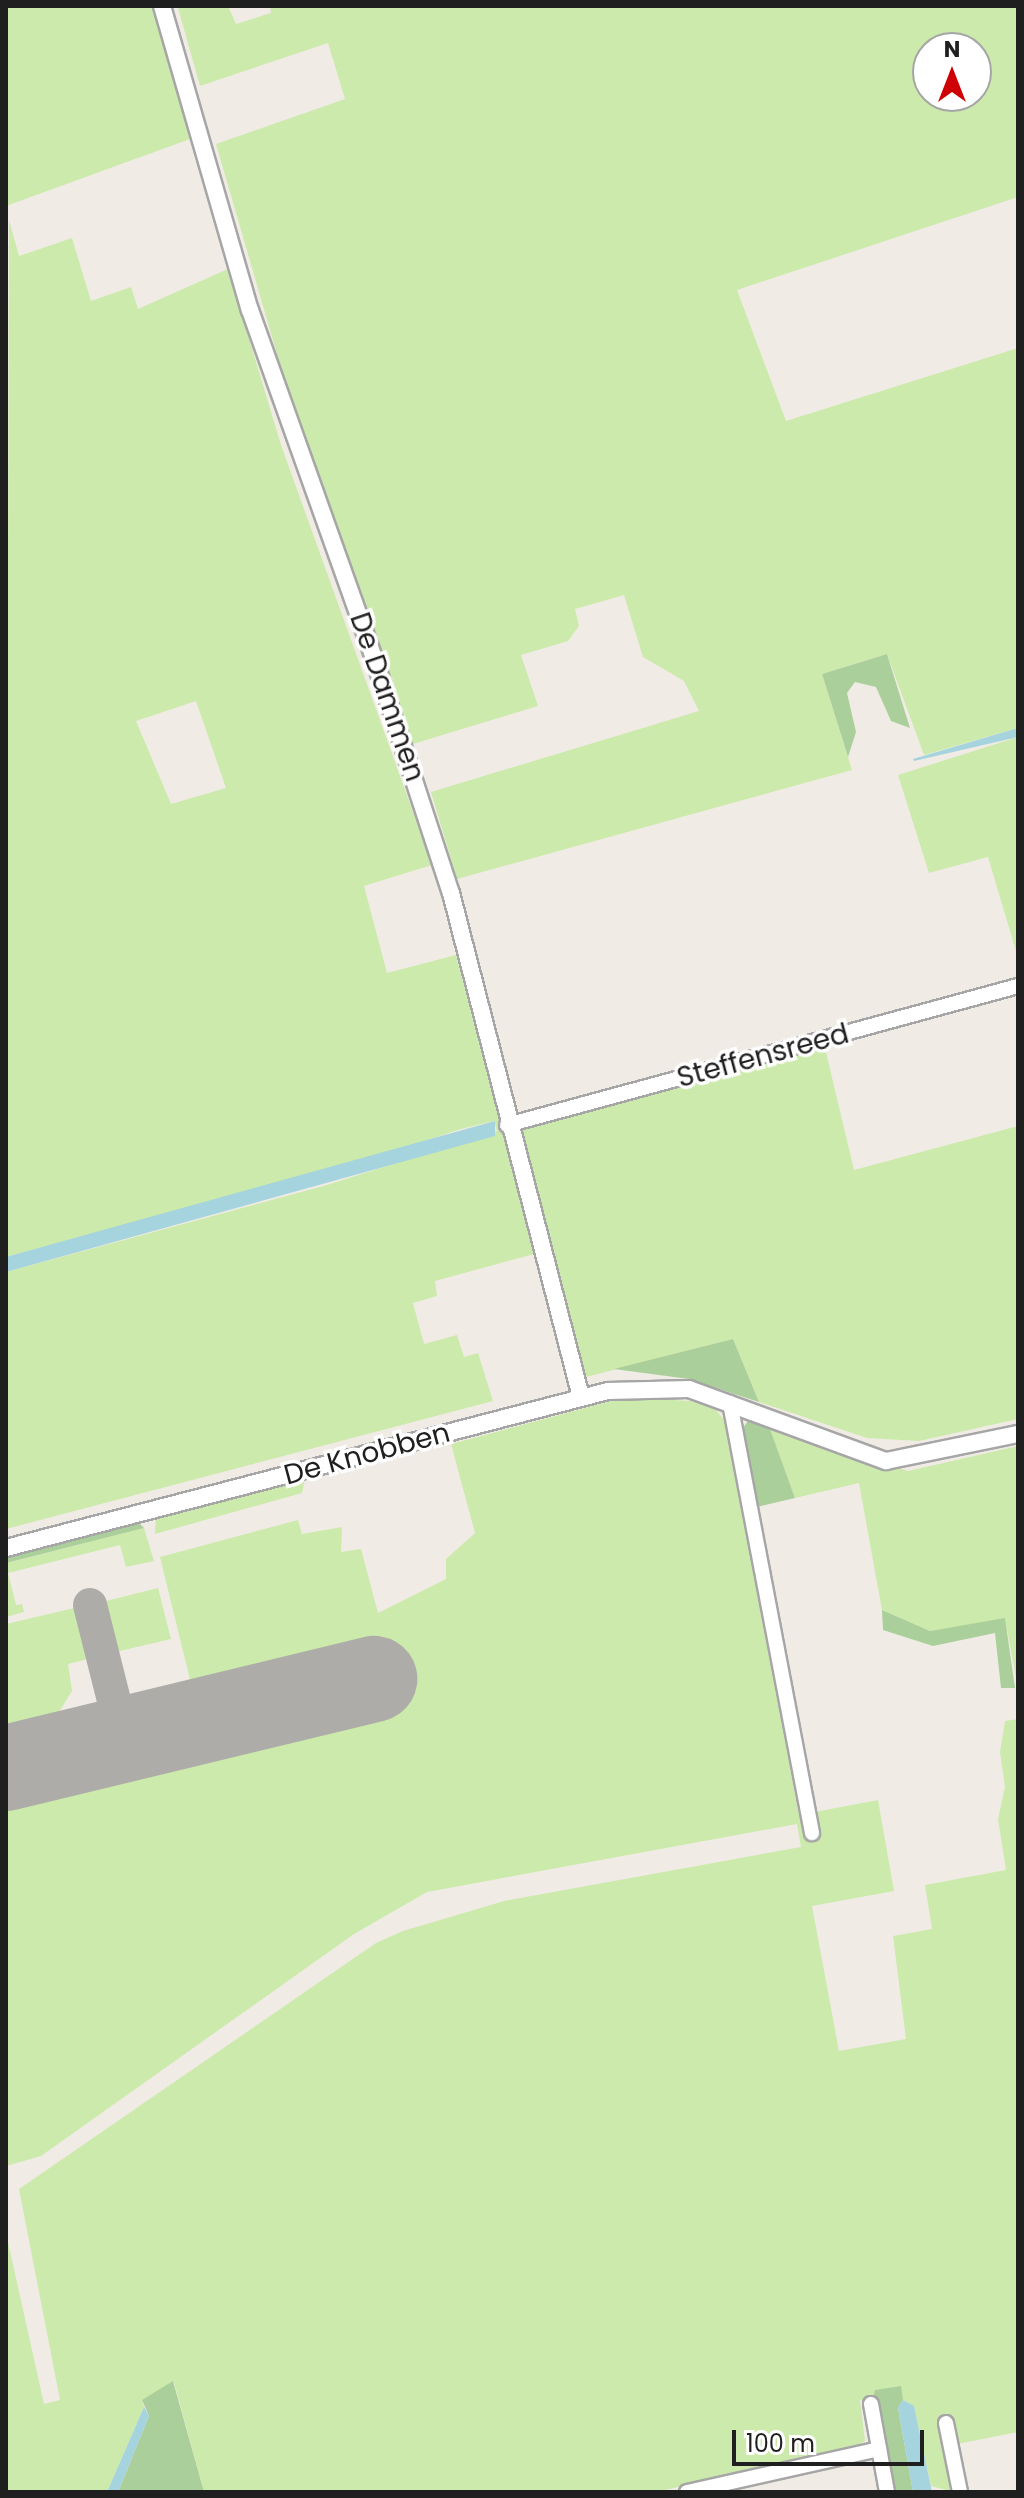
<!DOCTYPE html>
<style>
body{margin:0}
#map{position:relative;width:1024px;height:2498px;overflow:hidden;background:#f0ece5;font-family:Poppins,sans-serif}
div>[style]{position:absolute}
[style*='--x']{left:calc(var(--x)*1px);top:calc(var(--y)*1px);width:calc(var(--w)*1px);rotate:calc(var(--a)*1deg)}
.grass>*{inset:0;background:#cceaab}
.forest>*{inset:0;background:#abcf9a}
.water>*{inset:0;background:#a5d3de}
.taxiway>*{height:34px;margin:-17px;padding:0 17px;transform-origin:17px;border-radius:17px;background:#aeaca9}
.runway>*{height:86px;margin:-43px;padding:0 43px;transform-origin:43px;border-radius:43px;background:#aeaca9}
.roads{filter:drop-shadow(2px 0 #a6a6a6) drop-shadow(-2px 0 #a6a6a6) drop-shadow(0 2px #a6a6a6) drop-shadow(0 -2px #a6a6a6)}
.minor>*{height:14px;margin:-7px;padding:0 7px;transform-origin:7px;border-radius:7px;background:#fff}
.tertiary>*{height:16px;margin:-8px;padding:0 8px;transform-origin:8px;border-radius:8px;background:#fff}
span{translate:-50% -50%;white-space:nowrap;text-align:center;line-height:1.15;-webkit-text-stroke:7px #fff;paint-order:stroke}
.street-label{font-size:28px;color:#1f1f1f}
.frame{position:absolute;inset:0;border:8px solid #1f1f1f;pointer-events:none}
.north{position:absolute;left:912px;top:32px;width:80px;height:80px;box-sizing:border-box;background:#fff;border:2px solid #a5a5a5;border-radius:50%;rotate:0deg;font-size:22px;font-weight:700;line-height:32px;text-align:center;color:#1f1f1f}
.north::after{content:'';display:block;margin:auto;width:28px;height:36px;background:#ce0006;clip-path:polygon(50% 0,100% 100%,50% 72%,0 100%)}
.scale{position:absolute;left:732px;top:2430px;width:192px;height:36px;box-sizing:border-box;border:4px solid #1f1f1f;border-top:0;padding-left:10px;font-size:24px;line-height:28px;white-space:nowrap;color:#1f1f1f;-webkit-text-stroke:6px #fff;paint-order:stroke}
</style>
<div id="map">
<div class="grass">
<div style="clip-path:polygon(6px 6px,153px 6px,190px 139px,6px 206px)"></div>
<div style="clip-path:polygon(evenodd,228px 6px,236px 24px,271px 13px,270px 6px,1018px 6px,1018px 197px,737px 290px,786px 421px,1018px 348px,1018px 728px,924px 755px,887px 654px,822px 674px,852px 770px,457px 879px,431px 792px,699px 711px,684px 681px,643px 657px,624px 595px,575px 609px,579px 626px,568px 641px,521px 655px,538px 706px,413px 744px,297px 423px,216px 144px,345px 99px,328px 43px,200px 86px,178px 8px,228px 6px,928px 48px,976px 48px,976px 96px,928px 96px,928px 48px)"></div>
<div style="clip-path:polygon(evenodd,9px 220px,19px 256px,72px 238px,91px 301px,131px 287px,138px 309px,228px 269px,281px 445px,432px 865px,364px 886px,387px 973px,456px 955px,534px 1254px,435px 1281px,437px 1296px,413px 1303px,424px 1344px,457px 1335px,464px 1357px,478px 1353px,493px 1401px,6px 1529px,6px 1272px,327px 1185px,497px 1131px,494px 1121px,461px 1129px,350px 1165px,6px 1257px,9px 220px,196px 701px,226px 788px,171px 804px,136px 721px,196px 701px)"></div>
<div style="clip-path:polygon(1018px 737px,1018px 958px,988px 857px,929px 873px,898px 775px)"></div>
<div style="clip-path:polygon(825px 1048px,854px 1170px,1018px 1126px,1018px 1419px,919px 1441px,867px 1438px,759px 1402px,733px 1339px,586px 1377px,522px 1130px)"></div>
<div style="clip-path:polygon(626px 1397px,690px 1401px,714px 1408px,724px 1420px,799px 1815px,878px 1800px,894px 1891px,812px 1906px,839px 2051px,906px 2039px,893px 1936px,932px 1929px,925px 1885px,1006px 1870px,998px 1819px,1005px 1787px,1000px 1752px,1005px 1721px,1018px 1719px,1018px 2432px,957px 2444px,953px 2419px,941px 2421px,954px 2492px,931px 2486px,914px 2406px,903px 2400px,900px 2387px,875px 2390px,877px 2397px,860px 2400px,865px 2441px,854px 2447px,656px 2492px,204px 2492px,174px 2382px,142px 2400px,144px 2407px,107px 2492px,6px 2492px,6px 2233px,44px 2404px,60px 2400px,19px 2189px,376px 1943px,403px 1931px,504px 1901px,801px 1847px,797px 1824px,427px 1892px,354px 1934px,41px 2156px,6px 2166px,6px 1795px,202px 1749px,204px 1739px,380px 1697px,371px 1659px,195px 1700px,160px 1557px,298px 1520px,302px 1534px,342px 1527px,341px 1552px,361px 1549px,378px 1613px,446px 1579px,446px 1559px,475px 1533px,451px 1444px)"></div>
<div style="clip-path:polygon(770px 1429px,908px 1471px,1018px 1446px,1018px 1688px,1005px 1619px,930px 1631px,882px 1610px,859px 1483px,795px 1498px)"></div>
<div style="clip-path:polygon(305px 1478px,302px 1493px,155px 1534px,156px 1513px)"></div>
<div style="clip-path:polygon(144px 1528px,154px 1561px,126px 1567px,120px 1545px,8px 1573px,16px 1605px,22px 1604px,24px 1612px,6px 1617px,6px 1563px)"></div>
<div style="clip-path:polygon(158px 1588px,171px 1639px,107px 1654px,94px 1604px)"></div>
<div style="clip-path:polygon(87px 1605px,100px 1656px,68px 1664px,72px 1691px,51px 1725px,6px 1736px,6px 1624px)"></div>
</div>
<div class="forest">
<div style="clip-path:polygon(887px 654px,910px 728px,891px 721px,876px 687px,855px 682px,847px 693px,856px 732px,848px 757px,822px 674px)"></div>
<div style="clip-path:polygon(733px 1339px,759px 1402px,689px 1379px,614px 1369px)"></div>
<div style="clip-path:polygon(748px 1421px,770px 1429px,795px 1498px,757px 1507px,742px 1429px)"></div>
<div style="clip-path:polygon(136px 1520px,144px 1528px,6px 1563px,6px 1553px)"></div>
<div style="clip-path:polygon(882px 1610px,930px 1631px,1005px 1618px,1015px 1688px,1001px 1688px,995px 1633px,933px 1646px,883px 1630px)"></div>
<div style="clip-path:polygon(173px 2381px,204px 2492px,118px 2492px,149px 2416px,142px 2400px)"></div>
<div style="clip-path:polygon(901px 2386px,903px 2400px,898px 2408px,913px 2492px,892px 2492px,873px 2398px,875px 2390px)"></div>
</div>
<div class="water">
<div style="clip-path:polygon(1018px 728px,1018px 737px,914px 761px,913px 759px)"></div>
<div style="clip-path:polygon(495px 1121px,495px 1136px,6px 1272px,6px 1257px)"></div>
<div style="clip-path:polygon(903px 2400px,914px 2406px,932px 2492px,913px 2492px,898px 2408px)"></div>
<div style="clip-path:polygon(144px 2407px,149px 2416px,118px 2492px,107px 2492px)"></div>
</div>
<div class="taxiway">
<div style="--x:90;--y:1605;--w:139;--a:75.9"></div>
</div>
<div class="runway">
<div style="--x:6;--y:1768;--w:379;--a:-13.6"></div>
</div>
<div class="roads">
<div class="minor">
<div style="--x:507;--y:1125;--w:530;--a:-15.22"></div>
<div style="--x:730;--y:1403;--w:438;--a:79.2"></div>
<div style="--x:871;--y:2404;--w:89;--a:79.7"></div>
<div style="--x:946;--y:2423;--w:70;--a:78.5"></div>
<div style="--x:687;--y:2492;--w:197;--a:-12.6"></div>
</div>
<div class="tertiary">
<div style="--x:162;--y:6;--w:316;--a:73.9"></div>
<div style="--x:250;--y:310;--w:376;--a:70.4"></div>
<div style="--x:376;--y:664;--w:241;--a:71.9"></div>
<div style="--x:451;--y:893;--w:520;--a:75.54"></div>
<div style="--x:6;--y:1548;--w:622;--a:-14.62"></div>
<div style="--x:608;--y:1391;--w:81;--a:-1.4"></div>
<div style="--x:689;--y:1389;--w:210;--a:20.1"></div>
<div style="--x:886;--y:1461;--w:135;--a:-11.6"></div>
</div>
</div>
<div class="street-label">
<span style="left:387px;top:697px;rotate:71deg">De Dammen</span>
<span style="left:763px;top:1056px;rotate:-15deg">Steffensreed</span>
<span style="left:367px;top:1454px;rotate:-15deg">De Knobben</span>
</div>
<div class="frame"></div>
<div class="north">N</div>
<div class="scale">100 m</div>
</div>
